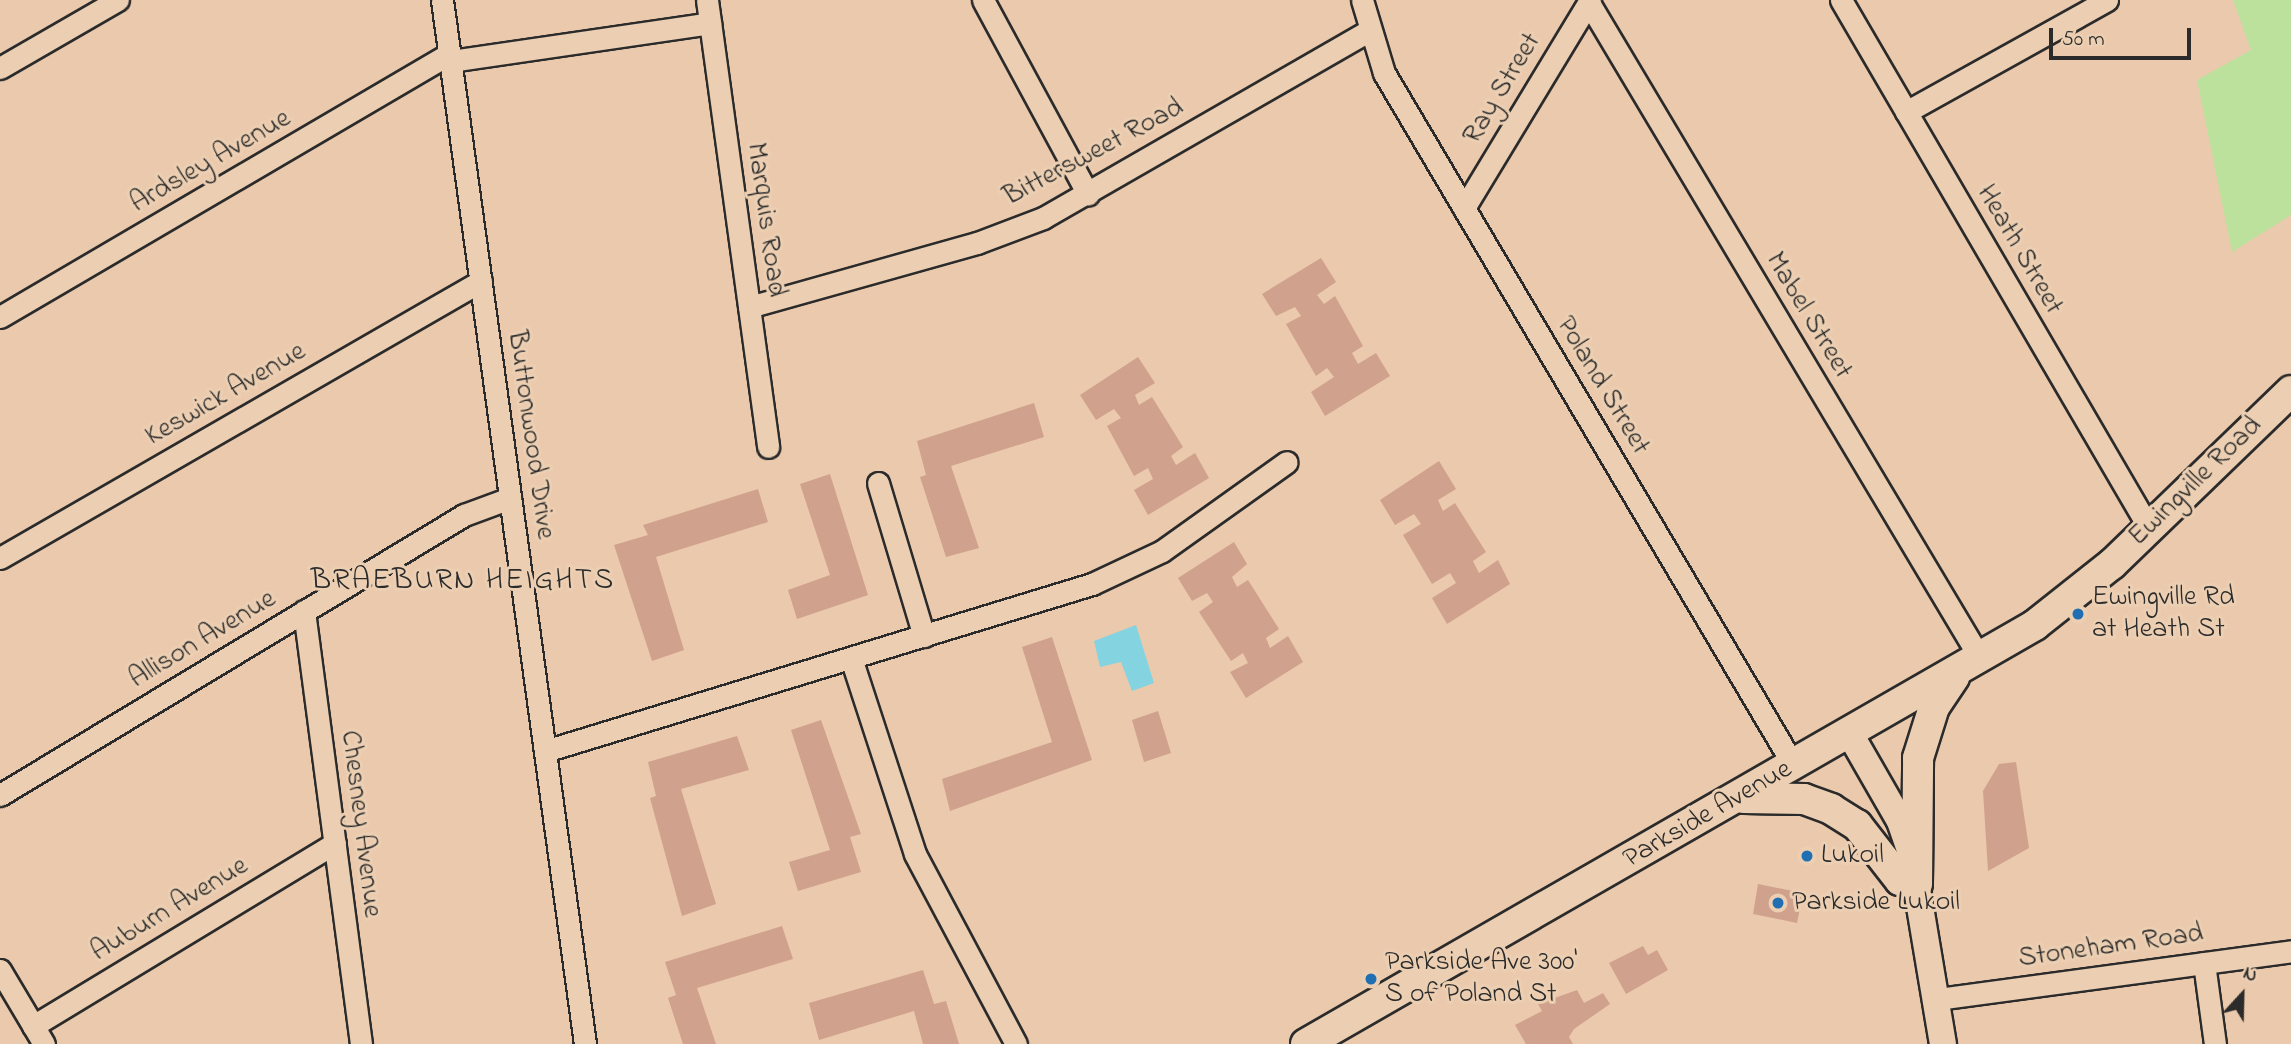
<!DOCTYPE html>
<style>
body{margin:0}
#map{position:relative;width:2291px;height:1044px;overflow:hidden;background:#ebc9ad;font-family:"Indie Flower",sans-serif}
div>[style]{position:absolute}
[style*='--x']{left:calc(var(--x)*1px);top:calc(var(--y)*1px);width:calc(var(--w)*1px);rotate:calc(var(--a)*1deg)}
.green>*{inset:0;background:#bce19c}
.water>*{inset:0;background:#83d3e0}
.building>*{inset:0;background:#d0a18c}
.roads{filter:drop-shadow(2px 0 #2b2b2b) drop-shadow(-2px 0 #2b2b2b) drop-shadow(0 2px #2b2b2b) drop-shadow(0 -2px #2b2b2b)}
.minor>*{height:21px;margin:-10.5px;padding:0 10.5px;transform-origin:10.5px;border-radius:10.5px;background:#eccfb2}
.tertiary>*{height:26px;margin:-13px;padding:0 13px;transform-origin:13px;border-radius:13px;background:#eccfb2}
.secondary>*{height:30px;margin:-15px;padding:0 15px;transform-origin:15px;border-radius:15px;background:#eccfb2}
.dots>*{width:19px;height:19px;translate:-50% -50%;box-sizing:border-box;border:4px solid #eccfb2;border-radius:50%}
span{translate:-50% -50%;white-space:nowrap;text-align:center;line-height:1.15;-webkit-text-stroke:6px #eccfb2;paint-order:stroke}
.street-label{font-size:28px;color:#2b2b2b}
.poi-label{font-size:28px;color:#2b2b2b}
.left{translate:0 -50%;text-align:left}
.neighbourhood-label{font-size:30px;color:#2b2b2b;letter-spacing:2px}
.north{position:absolute;left:2207px;top:960px;width:70px;height:70px;-webkit-text-stroke:5px #eccfb2;paint-order:stroke;rotate:22deg;font-size:19px;font-weight:700;line-height:28px;text-align:center;color:#2b2b2b}
.north::after{content:'';display:block;margin:auto;width:24px;height:32px;background:#2b2b2b;clip-path:polygon(50% 0,100% 100%,50% 72%,0 100%)}
.scale{position:absolute;left:2049px;top:28px;width:142px;height:32px;box-sizing:border-box;border:4px solid #2b2b2b;border-top:0;padding-left:9px;font-size:21px;line-height:24px;white-space:nowrap;color:#2b2b2b;-webkit-text-stroke:5px #eccfb2;paint-order:stroke}
</style>
<div id="map">
<div class="green">
<div style="clip-path:polygon(2233px 0,2291px 0,2291px 215px,2232px 252px,2197px 80px,2251px 50px)"></div>
</div>
<div class="water">
<div style="clip-path:polygon(1136px 625px,1154px 683px,1132px 691px,1121px 662px,1100px 667px,1094px 641px)"></div>
</div>
<div class="building">
<div style="clip-path:polygon(1321px 258px,1336px 282px,1317px 295px,1324px 304px,1335px 296px,1363px 346px,1352px 353px,1358px 364px,1376px 353px,1390px 376px,1325px 416px,1311px 392px,1334px 377px,1327px 368px,1316px 376px,1286px 324px,1301px 316px,1295px 307px,1276px 316px,1262px 294px)"></div>
<div style="clip-path:polygon(1138px 357px,1155px 383px,1135px 395px,1139px 405px,1152px 397px,1183px 447px,1171px 456px,1176px 465px,1195px 453px,1209px 478px,1148px 515px,1134px 490px,1153px 479px,1148px 468px,1134px 476px,1107px 426px,1121px 418px,1114px 409px,1096px 420px,1080px 395px)"></div>
<div style="clip-path:polygon(1034px 403px,1044px 437px,951px 466px,979px 548px,946px 557px,920px 477px,926px 475px,917px 441px)"></div>
<div style="clip-path:polygon(1439px 461px,1456px 489px,1438px 500px,1443px 511px,1455px 503px,1486px 552px,1473px 561px,1479px 573px,1498px 560px,1510px 584px,1447px 624px,1432px 598px,1456px 583px,1450px 573px,1432px 584px,1403px 535px,1421px 524px,1414px 514px,1395px 525px,1380px 500px)"></div>
<div style="clip-path:polygon(830px 474px,868px 595px,797px 619px,788px 590px,830px 575px,800px 484px)"></div>
<div style="clip-path:polygon(758px 489px,768px 522px,656px 557px,684px 650px,652px 661px,614px 545px,648px 535px,643px 525px)"></div>
<div style="clip-path:polygon(1234px 542px,1247px 564px,1232px 577px,1237px 587px,1248px 580px,1279px 629px,1266px 638px,1270px 648px,1288px 636px,1303px 662px,1246px 698px,1230px 672px,1248px 663px,1243px 653px,1231px 661px,1199px 612px,1213px 602px,1207px 593px,1192px 601px,1178px 578px)"></div>
<div style="clip-path:polygon(1052px 637px,1092px 760px,950px 811px,942px 779px,1052px 742px,1022px 647px)"></div>
<div style="clip-path:polygon(1158px 711px,1171px 753px,1144px 762px,1132px 720px)"></div>
<div style="clip-path:polygon(821px 720px,861px 834px,850px 837px,861px 872px,798px 891px,789px 862px,830px 850px,791px 730px)"></div>
<div style="clip-path:polygon(737px 736px,749px 770px,681px 789px,716px 904px,682px 916px,650px 798px,656px 796px,648px 762px)"></div>
<div style="clip-path:polygon(2016px 762px,2029px 848px,1988px 871px,1983px 791px,1999px 764px)"></div>
<div style="clip-path:polygon(1758px 884px,1803px 893px,1797px 923px,1753px 914px)"></div>
<div style="clip-path:polygon(782px 926px,793px 959px,697px 988px,716px 1044px,683px 1044px,668px 998px,676px 995px,665px 962px)"></div>
<div style="clip-path:polygon(1643px 946px,1648px 955px,1657px 950px,1668px 970px,1626px 994px,1609px 963px)"></div>
<div style="clip-path:polygon(923px 970px,934px 1004px,946px 1001px,959px 1044px,923px 1044px,914px 1011px,819px 1040px,809px 1003px)"></div>
<div style="clip-path:polygon(1577px 990px,1584px 1003px,1603px 993px,1610px 1004px,1574px 1029px,1569px 1037px,1573px 1044px,1526px 1044px,1515px 1025px,1542px 1011px,1538px 1004px)"></div>
</div>
<div class="roads">
<div class="minor">
<div style="--x:442;--y:0;--w:1054;--a:82.2"></div>
<div style="--x:707;--y:0;--w:451;--a:82.2"></div>
<div style="--x:983;--y:0;--w:221;--a:61.6"></div>
<div style="--x:1362;--y:0;--w:76;--a:73.2"></div>
<div style="--x:1384;--y:73;--w:805;--a:59.39"></div>
<div style="--x:1841;--y:0;--w:611;--a:59.74"></div>
<div style="--x:1589;--y:3;--w:763;--a:59.17"></div>
<div style="--x:450;--y:61;--w:263;--a:-8.3"></div>
<div style="--x:0;--y:68;--w:136;--a:-30"></div>
<div style="--x:1906;--y:112;--w:230;--a:-29.1"></div>
<div style="--x:1464;--y:208;--w:243;--a:-58.8"></div>
<div style="--x:749;--y:307;--w:237;--a:-15.7"></div>
<div style="--x:977;--y:243;--w:71;--a:-20.7"></div>
<div style="--x:1043;--y:218;--w:375;--a:-29.9"></div>
<div style="--x:0;--y:317;--w:520;--a:-30.36"></div>
<div style="--x:878;--y:483;--w:160;--a:73.3"></div>
<div style="--x:0;--y:558;--w:555;--a:-29.94"></div>
<div style="--x:304;--y:611;--w:437;--a:82.5"></div>
<div style="--x:851;--y:658;--w:206;--a:71.9"></div>
<div style="--x:915;--y:854;--w:215;--a:62"></div>
<div style="--x:545;--y:751;--w:572;--a:-16.98"></div>
<div style="--x:1092;--y:584;--w:77;--a:-25.2"></div>
<div style="--x:1162;--y:551;--w:153;--a:-35.5"></div>
<div style="--x:0;--y:795;--w:542;--a:-31.11"></div>
<div style="--x:464;--y:515;--w:49;--a:-20.3"></div>
<div style="--x:2204;--y:963;--w:82;--a:82.3"></div>
<div style="--x:0;--y:970;--w:86;--a:59.3"></div>
<div style="--x:1938;--y:999;--w:356;--a:-7.7"></div>
<div style="--x:33;--y:1026;--w:353;--a:-31.2"></div>
</div>
<div class="tertiary">
<div style="--x:1850;--y:734;--w:100;--a:60.1"></div>
<div style="--x:1900;--y:821;--w:34;--a:71"></div>
<div style="--x:1911;--y:853;--w:194;--a:80.5"></div>
</div>
<div class="secondary">
<div style="--x:1744;--y:798;--w:60;--a:1"></div>
<div style="--x:1804;--y:799;--w:29;--a:20"></div>
<div style="--x:1831;--y:809;--w:31;--a:32"></div>
<div style="--x:1857;--y:825;--w:70;--a:52"></div>
<div style="--x:1900;--y:880;--w:17;--a:13"></div>
<div style="--x:1917;--y:884;--w:126;--a:-89.5"></div>
<div style="--x:1918;--y:758;--w:53;--a:-72.6"></div>
<div style="--x:1934;--y:707;--w:36;--a:-56"></div>
<div style="--x:1306;--y:1044;--w:841;--a:-29.89"></div>
<div style="--x:2035;--y:625;--w:98;--a:-38.4"></div>
<div style="--x:2112;--y:564;--w:249;--a:-44"></div>
</div>
</div>
<div class="dots">
<div style="left:2078px;top:614px;background:#1f6fb2"></div>
<div style="left:1807px;top:856px;background:#1f6fb2"></div>
<div style="left:1778px;top:903px;background:#1f6fb2"></div>
<div style="left:1371px;top:979px;background:#1f6fb2"></div>
</div>
<div class="street-label">
<span style="left:1503px;top:89px;rotate:-59deg">Ray Street</span>
<span style="left:1094px;top:153px;rotate:-28deg">Bittersweet Road</span>
<span style="left:211px;top:162px;rotate:-30deg">Ardsley Avenue</span>
<span style="left:765px;top:220px;rotate:82deg">Marquis Road</span>
<span style="left:2019px;top:250px;rotate:60deg">Heath Street</span>
<span style="left:1808px;top:316px;rotate:59deg">Mabel Street</span>
<span style="left:1602px;top:386px;rotate:59deg">Poland Street</span>
<span style="left:226px;top:395px;rotate:-30deg">Keswick Avenue</span>
<span style="left:530px;top:435px;rotate:82deg">Buttonwood Drive</span>
<span style="left:2196px;top:482px;rotate:-44deg">Ewingville Road</span>
<span style="left:203px;top:640px;rotate:-31deg">Allison Avenue</span>
<span style="left:1708px;top:815px;rotate:-30deg">Parkside Avenue</span>
<span style="left:360px;top:824px;rotate:83deg">Chesney Avenue</span>
<span style="left:170px;top:910px;rotate:-31deg">Auburn Avenue</span>
<span style="left:2111px;top:947px;rotate:-8deg">Stoneham Road</span>
</div>
<div class="poi-label">
<span class="left" style="left:2092px;top:614px">Ewingville Rd<br>at Heath St</span>
<span class="left" style="left:1821px;top:856px">Lukoil</span>
<span class="left" style="left:1792px;top:903px">Parkside Lukoil</span>
<span class="left" style="left:1385px;top:979px">Parkside Ave 300'<br>S of Poland St</span>
</div>
<div class="neighbourhood-label">
<span style="left:463px;top:581px">BRAEBURN HEIGHTS</span>
</div>
<div class="north">N</div>
<div class="scale">50 m</div>
</div>
